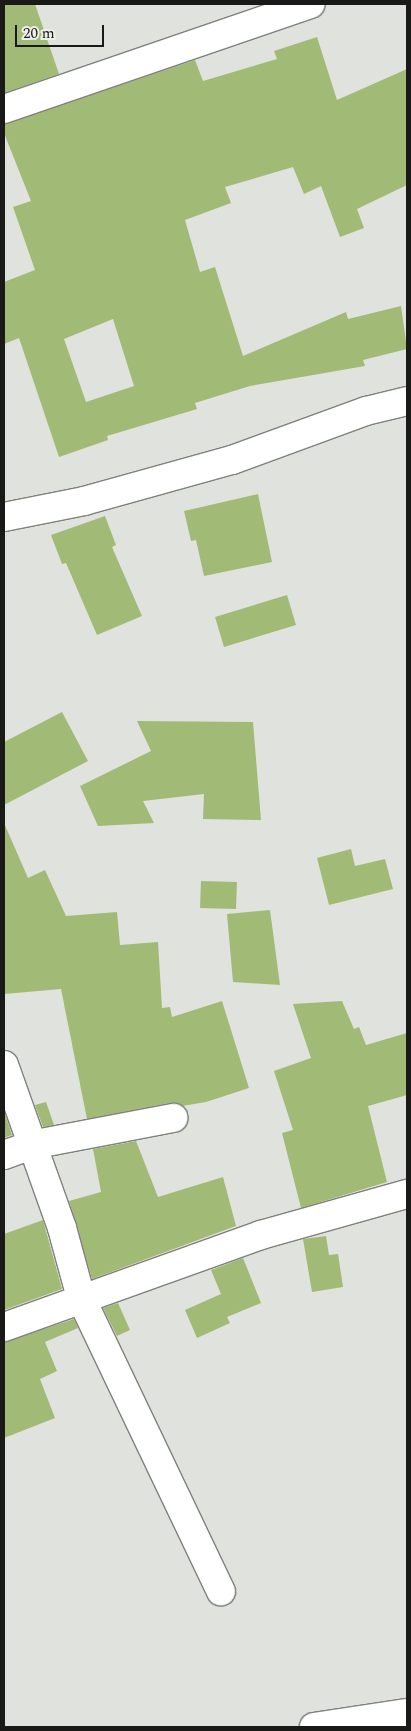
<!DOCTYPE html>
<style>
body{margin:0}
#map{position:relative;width:411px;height:1731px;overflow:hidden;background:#e0e2dd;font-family:Spectral,serif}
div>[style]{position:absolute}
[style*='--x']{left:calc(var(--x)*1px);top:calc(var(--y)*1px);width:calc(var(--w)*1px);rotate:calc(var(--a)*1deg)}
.building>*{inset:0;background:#a1bb76}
.roads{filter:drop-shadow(1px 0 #7f817d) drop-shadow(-1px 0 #7f817d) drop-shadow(0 1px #7f817d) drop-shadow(0 -1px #7f817d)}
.minor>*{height:28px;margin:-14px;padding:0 14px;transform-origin:14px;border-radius:14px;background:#fff}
.tertiary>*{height:28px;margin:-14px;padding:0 14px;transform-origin:14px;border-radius:14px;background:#fff}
span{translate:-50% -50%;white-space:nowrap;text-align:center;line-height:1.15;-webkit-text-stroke:4px #edefea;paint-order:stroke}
.frame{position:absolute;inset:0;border:5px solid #191a18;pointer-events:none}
.scale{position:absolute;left:15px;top:25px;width:89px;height:22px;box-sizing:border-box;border:2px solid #191a18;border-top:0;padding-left:6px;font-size:15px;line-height:18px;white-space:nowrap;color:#191a18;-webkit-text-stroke:4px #edefea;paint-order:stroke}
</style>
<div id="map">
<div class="building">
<div style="clip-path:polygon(4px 4px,35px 4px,59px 74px,4px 93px)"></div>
<div style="clip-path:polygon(evenodd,317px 37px,337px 100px,407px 69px,407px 185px,357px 209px,364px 228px,340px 237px,321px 186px,304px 194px,293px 167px,225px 187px,231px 203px,185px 220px,200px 272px,215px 267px,243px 356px,346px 312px,348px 319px,401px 306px,407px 349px,363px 360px,365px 366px,250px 386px,195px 403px,197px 409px,107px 436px,108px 440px,59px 457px,19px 338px,4px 344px,4px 282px,35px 270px,13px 207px,31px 201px,4px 133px,4px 124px,195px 60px,203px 81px,277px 59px,274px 51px,317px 37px,113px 319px,134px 386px,86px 402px,64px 339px,113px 319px)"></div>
<div style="clip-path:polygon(258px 494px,272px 562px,204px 576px,196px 540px,191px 541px,184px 511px)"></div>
<div style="clip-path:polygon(105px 516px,116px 545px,112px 547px,142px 616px,97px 635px,66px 563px,62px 564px,51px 535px)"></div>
<div style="clip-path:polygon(287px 595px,296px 625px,224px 647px,215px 617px)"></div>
<div style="clip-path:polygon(62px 712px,88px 761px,4px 805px,4px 742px)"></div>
<div style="clip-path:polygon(137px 721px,253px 722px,261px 820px,203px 819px,204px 794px,143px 801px,154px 823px,98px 826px,80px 786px,151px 751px)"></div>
<div style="clip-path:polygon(4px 823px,28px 878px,45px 870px,66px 916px,117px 912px,120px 945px,158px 942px,162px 1008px,170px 1007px,172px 1017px,222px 1001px,249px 1088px,206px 1102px,182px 1106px,170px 1103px,87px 1119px,61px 989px,4px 994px)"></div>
<div style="clip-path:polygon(351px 849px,355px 866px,385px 859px,393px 889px,329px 905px,317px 858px)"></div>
<div style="clip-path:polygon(201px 881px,237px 882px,236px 909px,200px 908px)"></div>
<div style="clip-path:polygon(270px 910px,280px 985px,233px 982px,227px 914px)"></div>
<div style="clip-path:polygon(342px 1001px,354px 1029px,359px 1027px,366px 1045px,407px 1033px,407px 1095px,368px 1106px,387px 1182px,301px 1208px,282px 1133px,293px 1130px,274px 1071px,311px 1058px,293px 1004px)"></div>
<div style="clip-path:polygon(46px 1102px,54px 1125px,43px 1127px,35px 1105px)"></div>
<div style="clip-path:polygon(5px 1114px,12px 1135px,4px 1138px,4px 1115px)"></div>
<div style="clip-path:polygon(136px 1141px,158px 1197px,223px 1177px,236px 1226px,92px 1279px,69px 1201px,101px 1192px,93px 1149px)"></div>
<div style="clip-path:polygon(43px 1220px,62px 1289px,4px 1310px,4px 1234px)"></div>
<div style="clip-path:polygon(326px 1236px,329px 1255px,338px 1254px,343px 1287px,312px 1292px,303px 1239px)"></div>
<div style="clip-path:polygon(243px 1258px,261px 1303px,227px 1317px,230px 1323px,197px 1338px,185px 1310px,221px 1294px,211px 1270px)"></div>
<div style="clip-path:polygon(118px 1303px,130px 1330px,117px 1336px,103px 1308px)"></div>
<div style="clip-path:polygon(74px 1319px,78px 1328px,45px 1342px,57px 1371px,40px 1379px,55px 1418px,4px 1438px,4px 1342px)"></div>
</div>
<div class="roads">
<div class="minor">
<div style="--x:4;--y:109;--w:324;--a:-18.9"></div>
<div style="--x:4;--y:1065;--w:173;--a:70.4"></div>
<div style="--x:62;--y:1228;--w:73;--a:74.8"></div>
<div style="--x:81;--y:1298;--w:325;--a:64.5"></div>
<div style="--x:4;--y:1155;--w:29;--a:-20"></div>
<div style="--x:31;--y:1145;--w:145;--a:-10.8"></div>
<div style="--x:4;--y:1327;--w:273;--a:-19.7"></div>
<div style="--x:261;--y:1235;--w:152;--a:-15.7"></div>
<div style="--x:314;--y:1727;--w:94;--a:-8.6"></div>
</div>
<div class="tertiary">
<div style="--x:4;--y:517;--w:82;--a:-11.3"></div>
<div style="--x:84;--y:501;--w:154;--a:-15.5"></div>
<div style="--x:232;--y:460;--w:143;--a:-20.1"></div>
<div style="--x:366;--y:411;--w:42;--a:-13.7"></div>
</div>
</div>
<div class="frame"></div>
<div class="scale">20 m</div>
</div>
